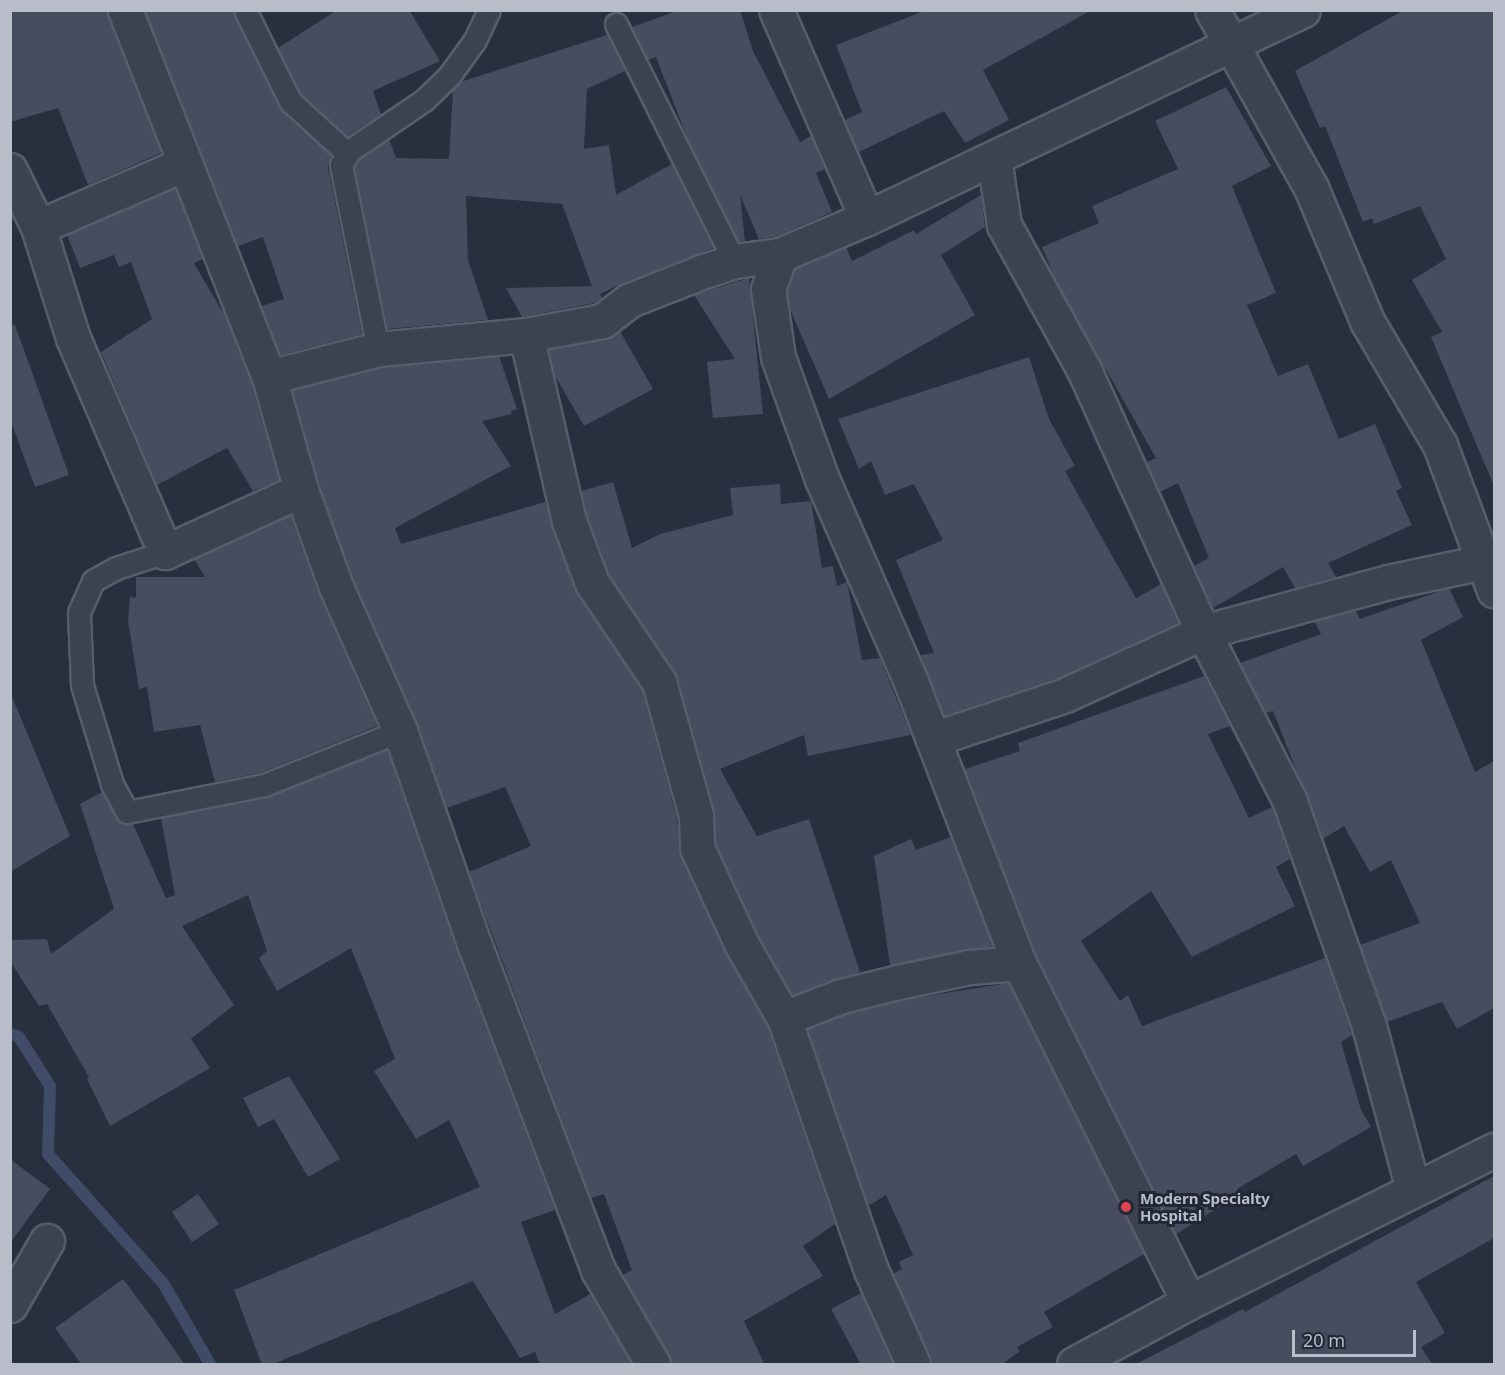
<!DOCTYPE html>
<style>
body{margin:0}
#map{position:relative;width:1505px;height:1375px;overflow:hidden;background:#282f3f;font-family:"Noto Sans",sans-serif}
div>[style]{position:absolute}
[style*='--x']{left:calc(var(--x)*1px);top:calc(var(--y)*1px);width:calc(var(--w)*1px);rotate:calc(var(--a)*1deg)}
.stream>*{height:12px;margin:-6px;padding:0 6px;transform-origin:6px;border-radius:6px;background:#404b67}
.building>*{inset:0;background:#454d5e}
.roads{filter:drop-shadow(2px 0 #575d6a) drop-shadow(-2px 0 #575d6a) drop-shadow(0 2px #575d6a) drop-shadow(0 -2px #575d6a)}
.lane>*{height:21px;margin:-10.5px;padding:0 10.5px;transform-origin:10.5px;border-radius:10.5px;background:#3c4250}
.street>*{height:33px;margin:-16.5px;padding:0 16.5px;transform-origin:16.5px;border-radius:16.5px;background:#3c4250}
.dots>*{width:16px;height:16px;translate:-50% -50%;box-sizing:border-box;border:3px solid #212735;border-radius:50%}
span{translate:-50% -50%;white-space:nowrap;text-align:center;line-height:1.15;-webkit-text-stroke:6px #212735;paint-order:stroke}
.poi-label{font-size:15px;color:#b9bdca;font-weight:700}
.left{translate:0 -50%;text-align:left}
.frame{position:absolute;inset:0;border:12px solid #b9bdca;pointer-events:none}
.scale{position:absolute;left:1292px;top:1330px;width:124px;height:27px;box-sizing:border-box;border:3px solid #b9bdca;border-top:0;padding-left:8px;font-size:18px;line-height:21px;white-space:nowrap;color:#b9bdca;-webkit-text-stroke:4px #212735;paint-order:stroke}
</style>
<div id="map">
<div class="stream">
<div style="--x:10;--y:1034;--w:9;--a:18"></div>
<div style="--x:19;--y:1037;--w:58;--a:57.7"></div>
<div style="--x:50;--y:1086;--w:68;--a:91.7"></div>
<div style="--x:48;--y:1154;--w:173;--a:48.3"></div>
<div style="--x:163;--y:1283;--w:94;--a:59.9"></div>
</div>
<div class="building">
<div style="clip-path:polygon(10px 10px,107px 10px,161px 153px,88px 185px,58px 108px,10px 122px)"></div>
<div style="clip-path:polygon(145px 10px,232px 10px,279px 107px,331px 156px,328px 168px,362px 334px,280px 355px,261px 306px,284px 299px,263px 237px,238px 246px)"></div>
<div style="clip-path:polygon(337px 10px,409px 10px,440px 61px,373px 91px,381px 114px,348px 136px,300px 93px,278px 48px)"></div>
<div style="clip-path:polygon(680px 10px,740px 10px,753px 51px,800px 142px,811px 136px,825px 169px,816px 173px,832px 212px,775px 237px,759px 239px,740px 195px,745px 241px,739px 242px,690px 145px,656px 57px,648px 60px,632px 27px)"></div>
<div style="clip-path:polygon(927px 10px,1092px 10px,983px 70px,1009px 120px,965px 143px,944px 111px,859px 152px,845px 120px,862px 112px,836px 45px)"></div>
<div style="clip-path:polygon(1404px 10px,1494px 10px,1494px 486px,1431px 337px,1442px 332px,1412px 280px,1446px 259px,1420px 206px,1374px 224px,1372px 218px,1363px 222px,1325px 126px,1320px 128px,1295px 71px)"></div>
<div style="clip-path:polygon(607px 35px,625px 71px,587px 89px,584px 149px,609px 145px,616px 195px,672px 164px,713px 248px,623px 283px,600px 294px,602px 298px,594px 303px,522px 317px,506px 288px,592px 286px,562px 204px,466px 196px,468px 260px,488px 320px,387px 329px,354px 167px,359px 160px,389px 139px,396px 158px,449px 159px,453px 90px,460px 82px)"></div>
<div style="clip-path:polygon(1226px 87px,1271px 166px,1232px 186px,1276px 293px,1247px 305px,1278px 376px,1308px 364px,1339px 439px,1375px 424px,1402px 488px,1396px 491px,1412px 525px,1328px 563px,1336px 577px,1295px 588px,1283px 567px,1213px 608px,1194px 566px,1209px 558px,1178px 483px,1160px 492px,1147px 462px,1156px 458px,1057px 283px,1042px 247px,1099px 223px,1092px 206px,1178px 169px,1155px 121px)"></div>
<div style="clip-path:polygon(175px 188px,203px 259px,194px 263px,226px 318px,251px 383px,279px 480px,253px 491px,227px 448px,157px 485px,101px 352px,152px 319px,131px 262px,119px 267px,114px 255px,80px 268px,67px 235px)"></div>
<div style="clip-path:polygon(981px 195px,985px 227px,941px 255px,975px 315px,829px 399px,790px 309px,787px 291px,795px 269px,846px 247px,852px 261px,914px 230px,916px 234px)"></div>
<div style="clip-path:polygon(749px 278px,763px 414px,713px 418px,707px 362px,735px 359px,694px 295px)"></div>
<div style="clip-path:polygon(15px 325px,69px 475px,35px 487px,10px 419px,10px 326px)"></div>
<div style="clip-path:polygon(620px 331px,653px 389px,584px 426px,554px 374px,549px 350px,605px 339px)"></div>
<div style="clip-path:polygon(499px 356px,517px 409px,511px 411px,512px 414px,482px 421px,511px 466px,395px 528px,401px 544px,545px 502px,575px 590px,642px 690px,677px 818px,680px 856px,725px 952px,767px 1026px,835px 1224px,803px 1246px,823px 1276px,744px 1321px,765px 1365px,672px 1365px,623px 1275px,632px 1270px,604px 1194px,591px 1198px,469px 872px,531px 846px,505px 787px,447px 808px,417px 723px,353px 580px,319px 484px,292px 390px,381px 368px)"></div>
<div style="clip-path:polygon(1029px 357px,1049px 419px,1075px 466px,1065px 471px,1102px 538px,1136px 598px,1161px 584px,1178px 623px,1058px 678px,944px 716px,920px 655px,934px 653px,896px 560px,943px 540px,914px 484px,885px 495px,871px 461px,859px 469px,838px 419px)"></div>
<div style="clip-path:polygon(613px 482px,632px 548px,660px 534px,733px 515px,730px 488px,780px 484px,781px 504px,811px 501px,822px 568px,833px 566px,837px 586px,847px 582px,862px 660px,880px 658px,911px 735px,808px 756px,804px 735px,720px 769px,757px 836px,809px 819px,860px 972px,792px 995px,758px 934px,716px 844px,714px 810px,677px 677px,609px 574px,587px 516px,581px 491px)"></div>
<div style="clip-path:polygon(290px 516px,319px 595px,377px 726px,260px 773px,215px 782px,200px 725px,154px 732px,147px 687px,139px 689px,128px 621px,130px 597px,136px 598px,136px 577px,205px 577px,194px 559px)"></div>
<div style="clip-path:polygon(1449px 588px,1463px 617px,1421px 640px,1475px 772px,1494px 761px,1494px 1008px,1457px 1029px,1442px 1002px,1387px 1022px,1360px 945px,1420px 923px,1391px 860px,1370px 872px,1344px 826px,1323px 839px,1273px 711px,1266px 713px,1240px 663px,1321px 634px,1314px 621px,1355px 610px,1360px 619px)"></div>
<div style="clip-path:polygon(1204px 676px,1230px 726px,1208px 734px,1249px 818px,1272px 807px,1290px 859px,1276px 867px,1295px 906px,1192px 957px,1151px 891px,1081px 941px,1120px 1001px,1128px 995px,1142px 1026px,1325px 958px,1352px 1035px,1341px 1042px,1361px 1110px,1371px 1127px,1303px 1166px,1296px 1154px,1237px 1189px,1238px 1192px,1219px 1207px,1176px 1234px,1036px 955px,965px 769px,1020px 751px,1018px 743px)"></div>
<div style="clip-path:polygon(10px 692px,70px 836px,10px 872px)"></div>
<div style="clip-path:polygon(387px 750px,457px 952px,555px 1210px,521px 1222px,555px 1314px,590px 1294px,632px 1365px,540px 1365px,535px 1352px,520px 1358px,473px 1281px,271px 1365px,262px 1365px,234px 1290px,480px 1187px,449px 1120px,416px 1139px,374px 1071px,395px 1059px,351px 948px,277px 991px,259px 958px,267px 951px,248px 895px,182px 926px,234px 1005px,191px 1039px,210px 1068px,110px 1126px,87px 1079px,89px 1077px,47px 1004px,39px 1006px,10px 961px,10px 940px,47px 939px,51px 954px,114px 909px,80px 804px,102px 792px,116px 819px,122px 824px,133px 824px,166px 898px,175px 895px,161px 818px,269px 797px)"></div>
<div style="clip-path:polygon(951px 837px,993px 946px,890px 965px,874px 856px,911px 839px,916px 850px)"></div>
<div style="clip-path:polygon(1008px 983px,1144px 1254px,1044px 1312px,1053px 1327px,1017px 1347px,1020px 1351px,1001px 1365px,932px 1365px,893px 1274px,902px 1269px,899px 1262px,913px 1255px,886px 1195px,870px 1205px,867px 1201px,808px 1029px,847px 1014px,902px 1000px)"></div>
<div style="clip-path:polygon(289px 1076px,340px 1159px,308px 1177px,274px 1119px,258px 1127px,243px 1098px)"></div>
<div style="clip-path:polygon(10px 1159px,50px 1189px,10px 1243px)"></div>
<div style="clip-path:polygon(1494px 1176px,1494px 1238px,1416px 1282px,1445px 1333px,1421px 1347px,1433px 1365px,1134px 1365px,1243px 1309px,1245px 1312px)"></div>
<div style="clip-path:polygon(198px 1194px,219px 1224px,192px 1242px,172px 1212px)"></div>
<div style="clip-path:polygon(123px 1279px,153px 1319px,185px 1365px,82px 1365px,55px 1328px)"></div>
<div style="clip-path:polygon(861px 1293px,893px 1365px,861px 1365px,831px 1309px)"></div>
</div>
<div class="roads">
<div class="lane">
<div style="--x:245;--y:10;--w:102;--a:63.7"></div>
<div style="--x:290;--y:101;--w:77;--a:42.4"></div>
<div style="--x:616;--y:24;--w:265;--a:63.5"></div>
<div style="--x:378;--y:349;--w:188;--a:-101.4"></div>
<div style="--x:341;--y:165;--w:16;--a:-60"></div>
<div style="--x:349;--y:151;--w:91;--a:-34.2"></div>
<div style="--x:424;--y:100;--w:35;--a:-44"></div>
<div style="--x:449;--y:76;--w:44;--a:-54.2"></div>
<div style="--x:475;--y:40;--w:33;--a:-65"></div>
<div style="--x:165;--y:552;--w:52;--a:161.9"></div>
<div style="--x:116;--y:568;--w:26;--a:151"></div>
<div style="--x:93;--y:581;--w:35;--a:114"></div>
<div style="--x:79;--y:613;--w:72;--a:87.6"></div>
<div style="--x:82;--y:685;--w:103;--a:73.1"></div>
<div style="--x:112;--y:784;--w:32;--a:62"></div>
<div style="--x:127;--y:812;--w:140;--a:-11.1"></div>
<div style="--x:264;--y:785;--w:146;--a:-21.7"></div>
</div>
<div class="street">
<div style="--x:125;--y:10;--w:394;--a:68.6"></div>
<div style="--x:269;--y:377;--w:113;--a:-14.4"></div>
<div style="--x:378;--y:349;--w:149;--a:-5.4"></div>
<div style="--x:526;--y:335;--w:77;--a:-10.4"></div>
<div style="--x:602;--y:321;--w:35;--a:-37"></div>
<div style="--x:630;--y:300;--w:79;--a:-21.4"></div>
<div style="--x:704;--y:271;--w:32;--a:-18"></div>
<div style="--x:734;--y:261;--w:46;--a:-7.4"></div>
<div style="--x:780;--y:255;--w:95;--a:-23"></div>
<div style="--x:867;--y:218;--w:483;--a:-25.5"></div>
<div style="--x:776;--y:10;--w:227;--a:66.4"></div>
<div style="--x:1212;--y:10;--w:206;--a:60.9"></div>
<div style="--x:1312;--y:190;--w:142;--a:67.2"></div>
<div style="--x:1367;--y:321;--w:144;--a:59.5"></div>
<div style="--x:1440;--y:445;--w:155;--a:69.6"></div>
<div style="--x:994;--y:158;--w:68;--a:81.5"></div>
<div style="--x:1004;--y:225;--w:168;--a:61.1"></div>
<div style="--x:1085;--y:372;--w:286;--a:65.6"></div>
<div style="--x:1203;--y:632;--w:188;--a:62.8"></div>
<div style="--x:1289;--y:799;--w:241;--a:70.6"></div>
<div style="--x:1369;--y:1026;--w:169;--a:74.9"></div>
<div style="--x:10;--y:170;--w:64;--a:63.8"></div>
<div style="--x:38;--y:227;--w:116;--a:72.5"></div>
<div style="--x:73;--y:338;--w:233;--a:66.7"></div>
<div style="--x:165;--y:552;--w:149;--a:-24.5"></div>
<div style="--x:38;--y:227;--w:159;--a:-23.3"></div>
<div style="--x:780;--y:255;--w:36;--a:109"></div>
<div style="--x:768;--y:289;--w:69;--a:81.6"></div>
<div style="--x:778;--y:357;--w:130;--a:70.2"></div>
<div style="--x:822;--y:479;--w:222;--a:66.3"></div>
<div style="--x:911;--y:682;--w:301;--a:69"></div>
<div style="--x:1019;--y:963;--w:379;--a:63.4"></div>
<div style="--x:526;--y:335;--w:191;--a:77"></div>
<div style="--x:569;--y:521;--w:66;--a:69.6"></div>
<div style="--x:592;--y:583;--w:120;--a:55.9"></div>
<div style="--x:659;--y:682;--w:138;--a:74.5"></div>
<div style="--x:696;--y:815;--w:33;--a:88"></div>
<div style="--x:697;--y:848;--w:105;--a:65.1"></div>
<div style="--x:741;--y:943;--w:86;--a:60.2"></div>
<div style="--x:784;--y:1018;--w:267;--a:71"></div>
<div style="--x:871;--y:1270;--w:103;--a:65.9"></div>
<div style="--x:269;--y:377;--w:117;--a:74.2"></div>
<div style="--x:301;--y:490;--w:103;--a:70.2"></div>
<div style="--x:336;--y:587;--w:158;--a:66"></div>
<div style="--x:400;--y:731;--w:228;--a:70.8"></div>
<div style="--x:475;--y:946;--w:347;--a:69.2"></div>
<div style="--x:598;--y:1270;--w:109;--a:59.7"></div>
<div style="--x:933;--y:739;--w:139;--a:-18.4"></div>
<div style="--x:1065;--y:695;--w:152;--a:-24.5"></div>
<div style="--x:1203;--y:632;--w:192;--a:-15.1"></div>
<div style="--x:1388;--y:582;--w:97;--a:-11.9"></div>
<div style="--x:784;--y:1018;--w:61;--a:-21.1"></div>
<div style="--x:841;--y:996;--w:59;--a:-13.8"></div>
<div style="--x:898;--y:982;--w:74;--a:-11.8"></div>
<div style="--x:970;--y:967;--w:49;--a:-4.7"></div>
<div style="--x:10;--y:1305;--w:74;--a:-60"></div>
<div style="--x:1074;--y:1364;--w:131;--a:-28.3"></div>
<div style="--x:1189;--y:1302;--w:341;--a:-26.5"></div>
</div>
</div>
<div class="dots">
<div style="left:1126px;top:1207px;background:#e0444e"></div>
</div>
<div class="poi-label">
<span class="left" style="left:1140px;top:1207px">Modern Specialty<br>Hospital</span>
</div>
<div class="frame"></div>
<div class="scale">20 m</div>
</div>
